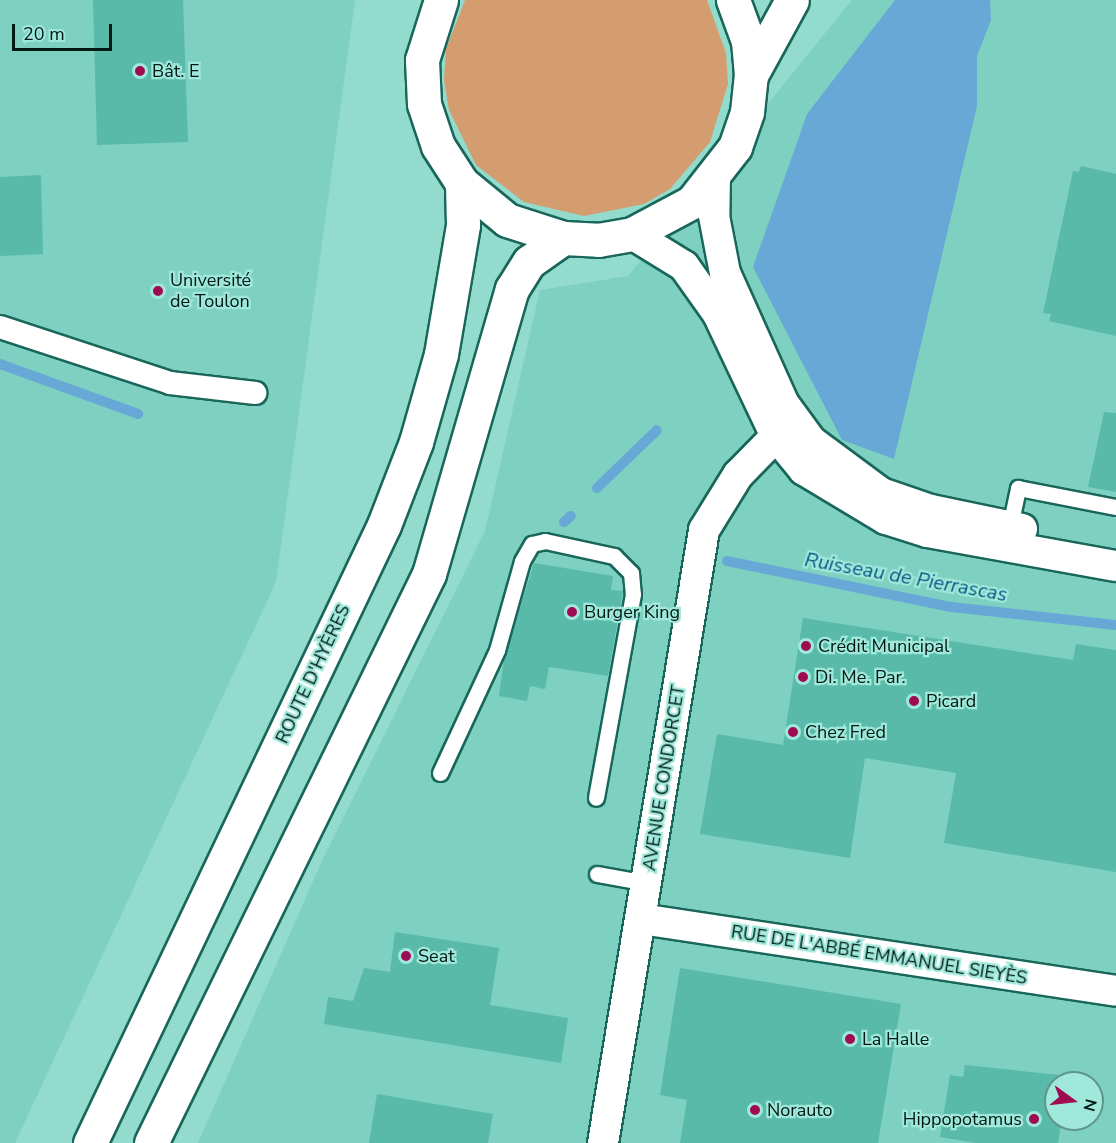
<!DOCTYPE html>
<meta charset="utf-8">
<style>
body{margin:0}
#map{position:relative;width:1116px;height:1143px;overflow:hidden;background:#93dbcd;font-family:"Nunito Sans",sans-serif}
div>[style]{position:absolute}
[style*='--x']{left:calc(var(--x)*1px);top:calc(var(--y)*1px);width:calc(var(--w)*1px);rotate:calc(var(--a)*1deg)}
.built>*{inset:0;background:#7ed0c1}
.green>*{inset:0;background:#d39d70}
.water>*{inset:0;background:#67a8d6}
.stream>*{height:10px;margin:-5px;padding:0 5px;transform-origin:5px;border-radius:5px;background:#67a8d6}
.building>*{inset:0;background:#59baa9}
.roads{filter:drop-shadow(2px 0 #19665b) drop-shadow(-2px 0 #19665b) drop-shadow(0 2px #19665b) drop-shadow(0 -2px #19665b)}
.service>*{height:15px;margin:-7.5px;padding:0 7.5px;transform-origin:7.5px;border-radius:7.5px;background:#fff}
.pedestrian>*{height:22px;margin:-11px;padding:0 11px;transform-origin:11px;border-radius:11px;background:#fff}
.minor>*{height:30px;margin:-15px;padding:0 15px;transform-origin:15px;border-radius:15px;background:#fff}
.secondary>*{height:33px;margin:-16.5px;padding:0 16.5px;transform-origin:16.5px;border-radius:16.5px;background:#fff}
.dots>*{width:16px;height:16px;translate:-50% -50%;box-sizing:border-box;border:3px solid #a0e8da;border-radius:50%}
span{translate:-50% -50%;white-space:nowrap;text-align:center;line-height:1.15;-webkit-text-stroke:4.5px #a0e8da;paint-order:stroke}
.poi-label{font-size:18px;color:#001915}
.left{translate:0 -50%;text-align:left}
.right{translate:-100% -50%;text-align:right}
.street-label{font-size:18px;color:#001915}
.water-label{font-size:20px;color:#065985;font-style:italic}
.north{position:absolute;left:1044px;top:1071px;width:60px;height:60px;box-sizing:border-box;background:#a0e8da;border:2px solid #60958b;border-radius:50%;rotate:105deg;font-size:16px;font-weight:700;line-height:24px;text-align:center;color:#001915}
.north::after{content:'';display:block;margin:auto;width:21px;height:27px;background:#9f0b52;clip-path:polygon(50% 0,100% 100%,50% 72%,0 100%)}
.scale{position:absolute;left:12px;top:24px;width:100px;height:27px;box-sizing:border-box;border:3px solid #001915;border-top:0;padding-left:8px;font-size:18px;line-height:21px;white-space:nowrap;color:#001915;-webkit-text-stroke:4px #a0e8da;paint-order:stroke}
</style>
<div id="map">
<div class="built">
<div style="clip-path:polygon(0 0,355px 0,276px 582px,15px 1143px,0 1143px)"></div>
<div style="clip-path:polygon(evenodd,852px 0,1116px 0,1116px 1143px,198px 1143px,321px 863px,485px 531px,540px 290px,628px 276px,852px 0,1056px 1083px,1092px 1083px,1092px 1119px,1056px 1119px,1056px 1083px)"></div>
</div>
<div class="green">
<div style="clip-path:polygon(465px 0,707px 0,726px 53px,728px 84px,710px 142px,670px 189px,644px 204px,584px 216px,524px 202px,476px 165px,449px 110px,444px 80px,446px 49px)"></div>
</div>
<div class="water">
<div style="clip-path:polygon(895px 0,990px 0,991px 20px,977px 56px,977px 106px,894px 459px,842px 440px,753px 267px,807px 114px)"></div>
</div>
<div class="stream">
<div style="--x:0;--y:364;--w:147;--a:19.9"></div>
<div style="--x:597;--y:488;--w:83;--a:-44"></div>
<div style="--x:564;--y:522;--w:9;--a:-41"></div>
<div style="--x:727;--y:561;--w:229;--a:11.6"></div>
<div style="--x:951;--y:607;--w:166;--a:6.2"></div>
</div>
<div class="building">
<div style="clip-path:polygon(93px 0,183px 0,188px 142px,97px 145px)"></div>
<div style="clip-path:polygon(1081px 166px,1116px 174px,1116px 336px,1049px 321px,1051px 314px,1043px 313px,1073px 171px,1079px 172px)"></div>
<div style="clip-path:polygon(41px 175px,43px 254px,0 256px,0 177px)"></div>
<div style="clip-path:polygon(1104px 412px,1116px 413px,1116px 492px,1088px 487px)"></div>
<div style="clip-path:polygon(534px 563px,613px 576px,611px 590px,623px 591px,608px 676px,549px 667px,545px 689px,530px 686px,527px 701px,499px 696px,504px 659px)"></div>
<div style="clip-path:polygon(803px 618px,1073px 660px,1076px 644px,1116px 650px,1116px 872px,944px 843px,956px 773px,865px 758px,850px 858px,700px 834px,717px 734px,783px 745px)"></div>
<div style="clip-path:polygon(395px 932px,499px 948px,490px 1005px,568px 1018px,561px 1063px,324px 1024px,328px 997px,353px 1001px,364px 968px,390px 972px)"></div>
<div style="clip-path:polygon(680px 968px,901px 1004px,878px 1143px,680px 1143px,687px 1100px,660px 1095px)"></div>
<div style="clip-path:polygon(965px 1065px,1069px 1076px,1068px 1083px,1056px 1083px,1056px 1119px,1062px 1119px,1058px 1143px,976px 1143px,940px 1137px,950px 1075px,963px 1077px)"></div>
<div style="clip-path:polygon(377px 1094px,493px 1114px,488px 1143px,369px 1143px)"></div>
</div>
<div class="roads">
<div class="service">
<div style="--x:1010;--y:526;--w:39;--a:-78"></div>
<div style="--x:1018;--y:488;--w:100;--a:11"></div>
<div style="--x:440;--y:773;--w:136;--a:-65.1"></div>
<div style="--x:497;--y:650;--w:92;--a:-74.3"></div>
<div style="--x:522;--y:561;--w:20;--a:-60"></div>
<div style="--x:532;--y:544;--w:13;--a:-13"></div>
<div style="--x:545;--y:541;--w:71;--a:12.3"></div>
<div style="--x:614;--y:556;--w:24;--a:45"></div>
<div style="--x:631;--y:573;--w:21;--a:85"></div>
<div style="--x:633;--y:594;--w:207;--a:100.3"></div>
<div style="--x:597;--y:874;--w:51;--a:10.2"></div>
</div>
<div class="pedestrian">
<div style="--x:0;--y:327;--w:179;--a:18.2"></div>
<div style="--x:170;--y:383;--w:86;--a:6.7"></div>
</div>
<div class="minor">
<div style="--x:715;--y:177;--w:39;--a:91"></div>
<div style="--x:714;--y:216;--w:58;--a:79.1"></div>
<div style="--x:725;--y:273;--w:144;--a:65.8"></div>
<div style="--x:784;--y:404;--w:46;--a:53.9"></div>
<div style="--x:811;--y:441;--w:87;--a:36.6"></div>
<div style="--x:881;--y:493;--w:53;--a:18.8"></div>
<div style="--x:931;--y:510;--w:93;--a:11.8"></div>
<div style="--x:632;--y:234;--w:61;--a:31.6"></div>
<div style="--x:684;--y:266;--w:59;--a:54.7"></div>
<div style="--x:718;--y:314;--w:135;--a:64.6"></div>
<div style="--x:776;--y:436;--w:44;--a:50.5"></div>
<div style="--x:804;--y:470;--w:96;--a:30.9"></div>
<div style="--x:886;--y:519;--w:43;--a:17.6"></div>
<div style="--x:927;--y:532;--w:192;--a:10.2"></div>
<div style="--x:641;--y:919;--w:480;--a:8.6"></div>
<div style="--x:603;--y:1143;--w:621;--a:-80.64"></div>
<div style="--x:704;--y:530;--w:65;--a:-58.3"></div>
<div style="--x:738;--y:475;--w:54;--a:-45.7"></div>
</div>
<div class="secondary">
<div style="--x:441;--y:0;--w:63;--a:107.6"></div>
<div style="--x:422;--y:60;--w:44;--a:87.4"></div>
<div style="--x:424;--y:104;--w:44;--a:71.6"></div>
<div style="--x:438;--y:146;--w:44;--a:57"></div>
<div style="--x:462;--y:183;--w:58;--a:39.4"></div>
<div style="--x:507;--y:220;--w:59;--a:17.8"></div>
<div style="--x:563;--y:238;--w:35;--a:3"></div>
<div style="--x:598;--y:240;--w:35;--a:-10"></div>
<div style="--x:632;--y:234;--w:68;--a:-28.1"></div>
<div style="--x:692;--y:202;--w:70;--a:-52"></div>
<div style="--x:735;--y:147;--w:37;--a:-71"></div>
<div style="--x:747;--y:112;--w:37;--a:-84"></div>
<div style="--x:751;--y:75;--w:34;--a:-95"></div>
<div style="--x:748;--y:41;--w:44;--a:-110.1"></div>
<div style="--x:751;--y:75;--w:85;--a:-61.3"></div>
<div style="--x:90;--y:1143;--w:684;--a:-64.56"></div>
<div style="--x:384;--y:525;--w:89;--a:-68.9"></div>
<div style="--x:416;--y:442;--w:91;--a:-74.1"></div>
<div style="--x:441;--y:354;--w:131;--a:-80.3"></div>
<div style="--x:463;--y:225;--w:42;--a:-91.4"></div>
<div style="--x:151;--y:1143;--w:633;--a:-63.96"></div>
<div style="--x:429;--y:574;--w:297;--a:-73.8"></div>
<div style="--x:512;--y:289;--w:32;--a:-58"></div>
<div style="--x:529;--y:262;--w:42;--a:-35.2"></div>
</div>
</div>
<div class="dots">
<div style="left:140px;top:71px;background:#9f0b52"></div>
<div style="left:158px;top:291px;background:#9f0b52"></div>
<div style="left:572px;top:612px;background:#9f0b52"></div>
<div style="left:806px;top:646px;background:#9f0b52"></div>
<div style="left:803px;top:677px;background:#9f0b52"></div>
<div style="left:914px;top:701px;background:#9f0b52"></div>
<div style="left:793px;top:732px;background:#9f0b52"></div>
<div style="left:406px;top:956px;background:#9f0b52"></div>
<div style="left:850px;top:1039px;background:#9f0b52"></div>
<div style="left:755px;top:1110px;background:#9f0b52"></div>
<div style="left:1034px;top:1119px;background:#9f0b52"></div>
</div>
<div class="poi-label">
<span class="left" style="left:152px;top:71px">Bât. E</span>
<span class="left" style="left:170px;top:291px">Université<br>de Toulon</span>
<span class="left" style="left:584px;top:612px">Burger King</span>
<span class="left" style="left:818px;top:646px">Crédit Municipal</span>
<span class="left" style="left:815px;top:677px">Di. Me. Par.</span>
<span class="left" style="left:926px;top:701px">Picard</span>
<span class="left" style="left:805px;top:732px">Chez Fred</span>
<span class="left" style="left:418px;top:956px">Seat</span>
<span class="left" style="left:862px;top:1039px">La Halle</span>
<span class="left" style="left:767px;top:1110px">Norauto</span>
<span class="right" style="left:1022px;top:1119px">Hippopotamus</span>
</div>
<div class="street-label">
<span style="left:313px;top:674px;rotate:-65deg">ROUTE D'HYÈRES</span>
<span style="left:664px;top:778px;rotate:-81deg">AVENUE CONDORCET</span>
<span style="left:879px;top:955px;rotate:9deg">RUE DE L'ABBÉ EMMANUEL SIEYÈS</span>
</div>
<div class="water-label">
<span style="left:906px;top:577px;rotate:10deg">Ruisseau de Pierrascas</span>
</div>
<div class="north">N</div>
<div class="scale">20 m</div>
</div>
